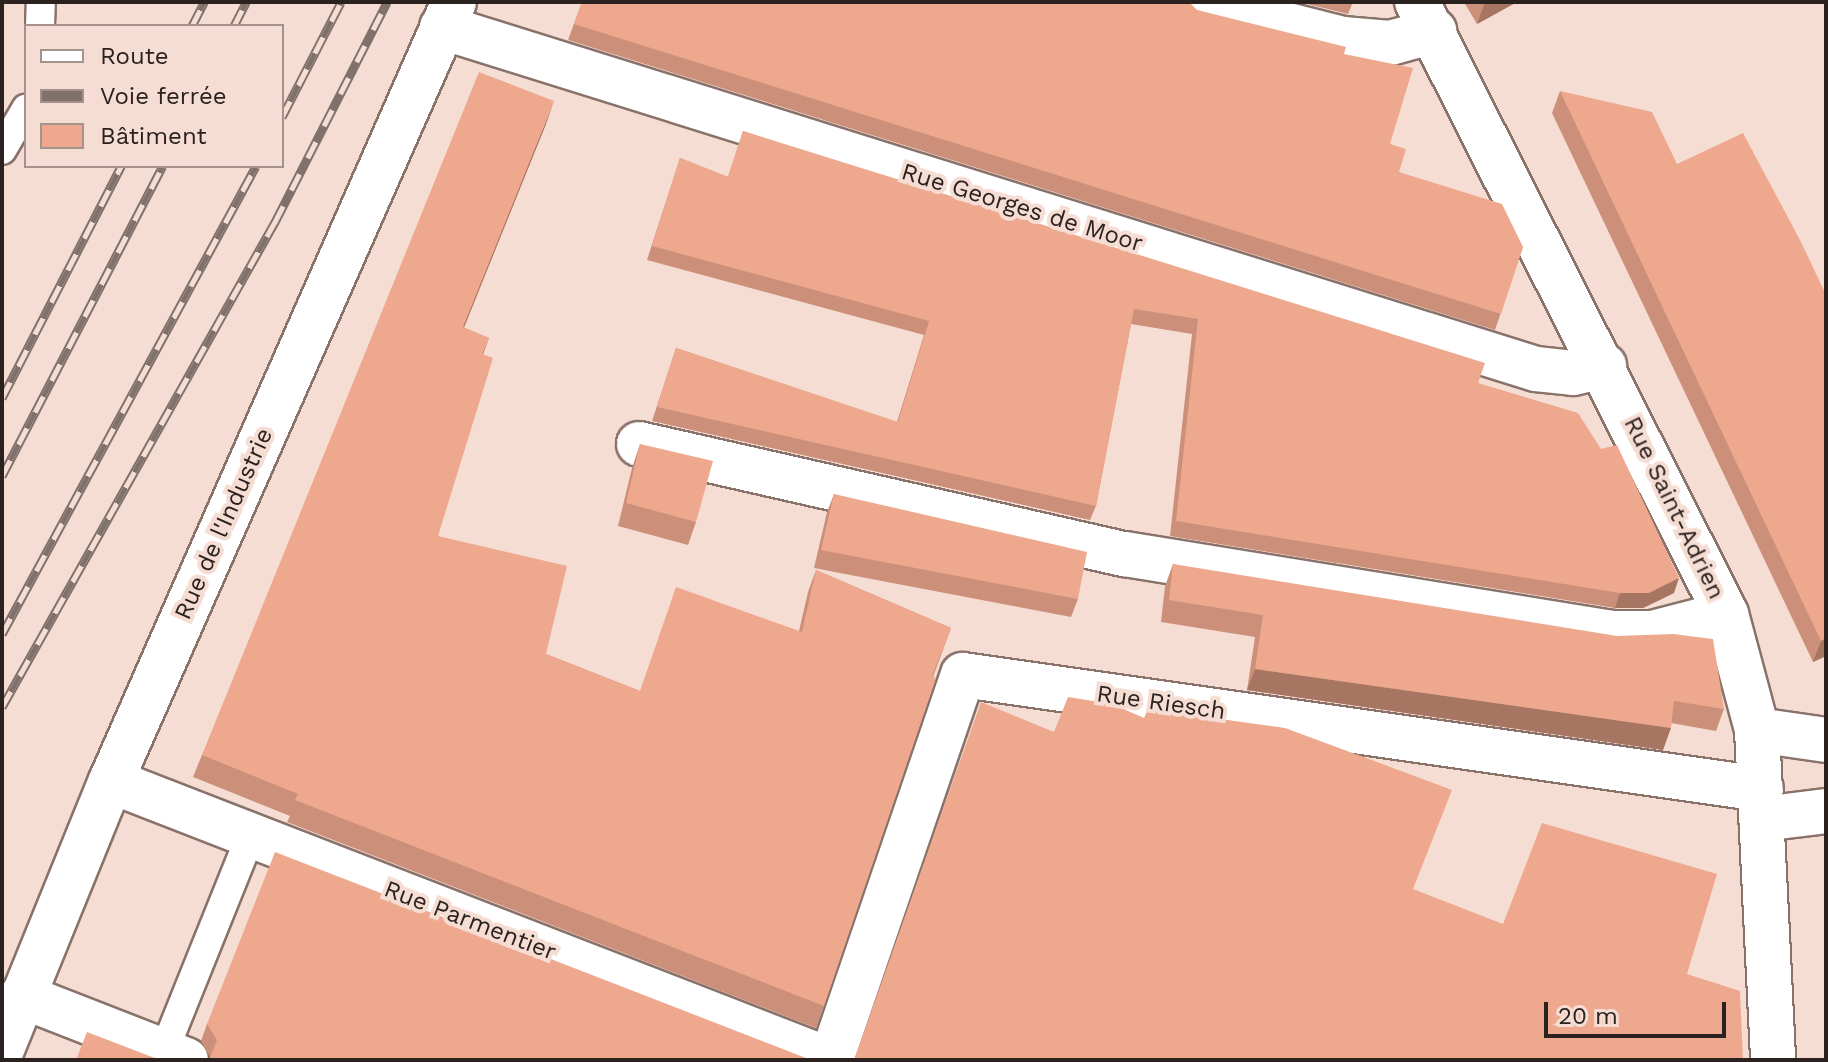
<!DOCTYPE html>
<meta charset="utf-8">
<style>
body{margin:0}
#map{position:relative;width:1828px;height:1062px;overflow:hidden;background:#f6ddd4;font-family:"Work Sans",sans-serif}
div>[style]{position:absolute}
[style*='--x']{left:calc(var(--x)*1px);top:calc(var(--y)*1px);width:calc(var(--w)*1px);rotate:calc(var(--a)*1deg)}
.roads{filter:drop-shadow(2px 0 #88726a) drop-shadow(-2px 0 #88726a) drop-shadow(0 2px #88726a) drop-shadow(0 -2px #88726a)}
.lane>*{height:28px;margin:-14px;padding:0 14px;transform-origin:14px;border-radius:14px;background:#fff}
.street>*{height:44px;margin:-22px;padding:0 22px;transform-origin:22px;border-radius:22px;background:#fff}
.rail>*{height:9px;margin-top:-4.5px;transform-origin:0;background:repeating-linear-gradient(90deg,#f6ddd4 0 18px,#80716b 0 36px);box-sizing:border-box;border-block:2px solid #80716b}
.wall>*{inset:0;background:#cc907a}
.shaded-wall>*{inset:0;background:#a67663}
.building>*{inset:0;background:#eda88e}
span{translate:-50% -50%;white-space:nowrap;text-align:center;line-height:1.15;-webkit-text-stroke:8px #f6ddd4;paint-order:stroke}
.street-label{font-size:24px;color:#2b221f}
.frame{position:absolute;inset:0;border:4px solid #2b221f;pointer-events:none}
.legend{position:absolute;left:24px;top:24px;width:260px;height:144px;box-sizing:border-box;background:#f6ddd4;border:2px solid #a5928c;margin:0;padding:10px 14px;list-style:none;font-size:24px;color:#2b221f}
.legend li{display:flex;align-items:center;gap:16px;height:40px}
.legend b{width:40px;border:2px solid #a5928c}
.scale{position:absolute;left:1544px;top:1002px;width:182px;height:36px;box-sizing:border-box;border:4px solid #2b221f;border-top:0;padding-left:10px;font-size:24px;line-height:28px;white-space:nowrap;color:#2b221f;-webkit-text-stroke:6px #f6ddd4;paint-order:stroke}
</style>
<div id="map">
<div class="roads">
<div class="lane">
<div style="--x:40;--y:26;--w:24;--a:-88"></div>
<div style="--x:2;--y:150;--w:48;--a:-59.7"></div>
<div style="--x:164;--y:1051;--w:233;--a:-68.1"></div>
</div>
<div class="street">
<div style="--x:1197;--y:2;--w:151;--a:14.2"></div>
<div style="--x:1343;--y:39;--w:47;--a:4.9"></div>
<div style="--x:1390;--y:43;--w:46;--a:-15.3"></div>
<div style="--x:1417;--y:2;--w:686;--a:63.21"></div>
<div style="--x:1726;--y:614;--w:120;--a:75"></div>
<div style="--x:1757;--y:730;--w:330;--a:87.2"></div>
<div style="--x:442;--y:27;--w:1146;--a:17.36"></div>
<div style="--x:1536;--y:369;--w:37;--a:6"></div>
<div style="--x:1573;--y:373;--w:32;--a:-13"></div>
<div style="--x:639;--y:444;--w:498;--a:12.8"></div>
<div style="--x:1125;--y:554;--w:494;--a:9.2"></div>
<div style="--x:1613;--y:633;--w:39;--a:0"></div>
<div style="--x:1652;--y:633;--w:76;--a:-14.4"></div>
<div style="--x:1757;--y:730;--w:70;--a:8.2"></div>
<div style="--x:111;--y:781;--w:771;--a:21.21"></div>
<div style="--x:1762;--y:819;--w:64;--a:-7.1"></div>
<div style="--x:22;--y:996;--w:176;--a:21.3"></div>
<div style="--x:2;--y:1049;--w:289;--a:-67.9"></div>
<div style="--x:111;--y:781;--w:851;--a:-66.24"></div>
<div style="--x:831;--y:1060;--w:407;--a:-71.1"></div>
<div style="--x:963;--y:675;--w:806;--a:8.13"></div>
</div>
</div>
<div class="rail">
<div style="--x:192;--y:26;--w:27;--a:-63"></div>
<div style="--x:234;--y:26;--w:27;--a:-63"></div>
<div style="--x:282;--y:117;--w:129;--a:-62.8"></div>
<div style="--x:2;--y:398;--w:261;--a:-62.8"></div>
<div style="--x:2;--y:476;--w:349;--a:-62.6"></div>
<div style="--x:2;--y:634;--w:532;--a:-61.51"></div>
<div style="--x:2;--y:707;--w:557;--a:-60.63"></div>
<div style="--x:275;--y:222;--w:247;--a:-63"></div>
</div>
<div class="wall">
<div style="clip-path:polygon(582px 2px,1197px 10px,1344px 54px,1390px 144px,1399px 172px,1523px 247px,1495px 330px,568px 40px)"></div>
<div style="clip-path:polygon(1299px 2px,1353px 2px,1348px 14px)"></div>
<div style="clip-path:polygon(1464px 2px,1517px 2px,1477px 24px)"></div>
<div style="clip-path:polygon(1560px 91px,1677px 164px,1826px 295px,1826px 656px,1813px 662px,1552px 113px)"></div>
<div style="clip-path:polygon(546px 124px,464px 328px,489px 338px,483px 355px,438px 536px,546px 654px,640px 691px,799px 631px,808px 592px,816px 570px,951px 628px,933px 677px,816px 1028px,287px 822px,290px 816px,193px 777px,202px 755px)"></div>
<div style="clip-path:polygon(743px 131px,1478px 383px,1674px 593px,1643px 608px,1615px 608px,1170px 536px,1192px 334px,1131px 324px,1096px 506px,1090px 520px,652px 421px,676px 348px,897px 422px,924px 335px,647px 260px,680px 158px,728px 177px)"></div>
<div style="clip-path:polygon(640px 444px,696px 522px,688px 545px,618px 526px,632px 468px)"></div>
<div style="clip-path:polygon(834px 494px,1078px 599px,1071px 617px,814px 568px,827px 512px)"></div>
<div style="clip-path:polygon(1173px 564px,1724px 709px,1716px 731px,1671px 723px,1663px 750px,1247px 690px,1255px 637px,1161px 622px,1165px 586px)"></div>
<div style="clip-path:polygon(207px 1024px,811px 1060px,210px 1057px,201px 1041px)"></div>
</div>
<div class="shaded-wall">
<div style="clip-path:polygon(1485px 2px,1517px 2px,1477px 24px)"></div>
<div style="clip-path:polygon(554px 101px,546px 124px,455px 349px,463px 327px)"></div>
<div style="clip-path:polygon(1679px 578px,1674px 593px,1643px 608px,1615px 608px,1620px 593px)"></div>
<div style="clip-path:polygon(1826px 638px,1826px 656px,1813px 662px,1821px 641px)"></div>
<div style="clip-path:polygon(1255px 669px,1671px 728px,1663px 750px,1247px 690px)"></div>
</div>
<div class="building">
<div style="clip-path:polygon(582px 2px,1189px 2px,1197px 10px,1346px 47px,1344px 54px,1413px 68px,1390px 144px,1406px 149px,1399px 172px,1502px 204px,1523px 247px,1501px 314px,574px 24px)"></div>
<div style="clip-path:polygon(479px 72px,554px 101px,463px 327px,489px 338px,482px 354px,493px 358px,438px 536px,567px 566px,546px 654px,640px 691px,676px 587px,802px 632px,816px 570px,951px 628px,932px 676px,936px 678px,824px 1006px,295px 800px,298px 794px,202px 755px)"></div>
<div style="clip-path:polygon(1560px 91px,1652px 112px,1677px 164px,1743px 133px,1801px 242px,1826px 295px,1826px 638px,1821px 641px)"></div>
<div style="clip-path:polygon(743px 131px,1485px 363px,1478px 383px,1578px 413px,1601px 449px,1617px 445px,1679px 578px,1649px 593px,1620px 593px,1176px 521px,1198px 319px,1134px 309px,1096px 506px,657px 407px,676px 348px,898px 422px,929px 321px,652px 246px,680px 158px,728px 177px)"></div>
<div style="clip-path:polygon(640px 444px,713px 461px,696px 522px,626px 503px)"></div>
<div style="clip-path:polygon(834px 494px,1087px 552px,1078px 599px,821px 550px)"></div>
<div style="clip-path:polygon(1173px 564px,1617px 636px,1674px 634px,1713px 639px,1724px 709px,1674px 701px,1671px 728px,1255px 669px,1263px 615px,1169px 600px)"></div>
<div style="clip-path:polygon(1068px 697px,1112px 704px,1144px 718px,1148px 709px,1285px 728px,1452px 790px,1413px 889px,1503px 924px,1542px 823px,1717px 874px,1687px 974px,1740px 991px,1743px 1060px,854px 1060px,981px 702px,1054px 732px)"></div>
<div style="clip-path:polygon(275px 852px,811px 1060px,209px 1060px,217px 1040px,207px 1024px)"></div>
<div style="clip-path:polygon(87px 1032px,160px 1060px,76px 1060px)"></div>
</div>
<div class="street-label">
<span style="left:1022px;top:208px;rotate:17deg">Rue Georges de Moor</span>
<span style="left:1674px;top:508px;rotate:64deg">Rue Saint-Adrien</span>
<span style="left:224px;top:524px;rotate:-66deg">Rue de l'Industrie</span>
<span style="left:1161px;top:703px;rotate:8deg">Rue Riesch</span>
<span style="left:470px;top:921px;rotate:21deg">Rue Parmentier</span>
</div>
<div class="frame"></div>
<ul class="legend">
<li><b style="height:10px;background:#fff"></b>Route</li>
<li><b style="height:10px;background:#80716b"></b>Voie ferrée</li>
<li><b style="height:22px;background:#eda88e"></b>Bâtiment</li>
</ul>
<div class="scale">20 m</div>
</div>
